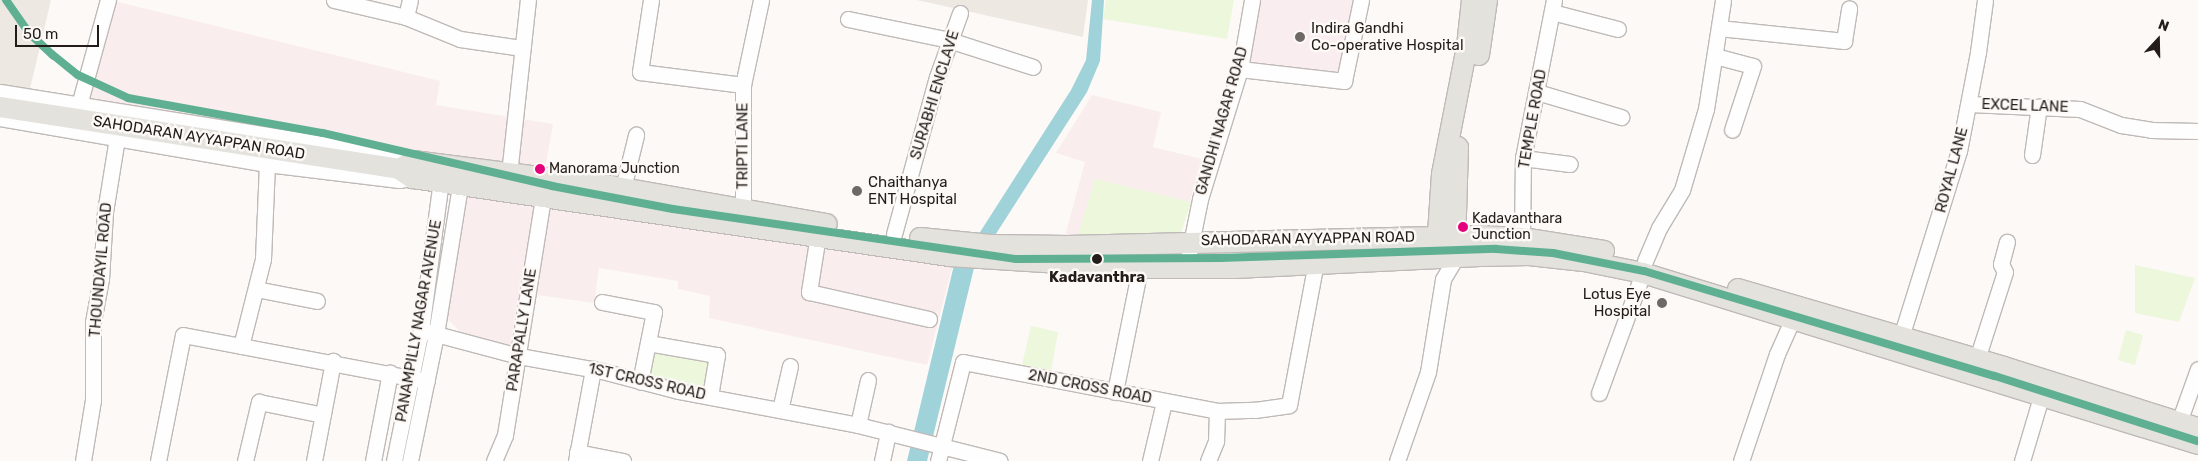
<!DOCTYPE html>
<style>
body{margin:0}
#map{position:relative;width:2198px;height:461px;overflow:hidden;background:#fcf9f7;font-family:Rubik,sans-serif}
div>[style]{position:absolute}
[style*='--x']{left:calc(var(--x)*1px);top:calc(var(--y)*1px);width:calc(var(--w)*1px);rotate:calc(var(--a)*1deg)}
.commercial>*{inset:0;background:#faedee}
.built>*{inset:0;background:#eee8e3}
.medical>*{inset:0;background:#f9edf0}
.green>*{inset:0;background:#ecf7dc}
.water>*{inset:0;background:#a0d2d9}
.roads{filter:drop-shadow(1px 0 #bfbab7) drop-shadow(-1px 0 #bfbab7) drop-shadow(0 1px #bfbab7) drop-shadow(0 -1px #bfbab7)}
.minor>*{height:15px;margin:-7.5px;padding:0 7.5px;transform-origin:7.5px;border-radius:7.5px;background:#fffefe}
.major>*{height:20px;margin:-10px;padding:0 10px;transform-origin:10px;border-radius:10px;background:#e3e2dd}
.metro-1>*{height:8px;margin:-4px;padding:0 4px;transform-origin:4px;border-radius:4px;background:#5fb092}
.dots>*{width:14px;height:14px;translate:-50% -50%;box-sizing:border-box;border:2px solid #fdf9f6;border-radius:50%}
span{translate:-50% -50%;white-space:nowrap;text-align:center;line-height:1.15;-webkit-text-stroke:5px #fdf9f6;paint-order:stroke}
.bus-label{font-size:14px;color:#231c18}
.left{translate:0 -50%;text-align:left}
.poi-label{font-size:15px;color:#231c18}
.right{translate:-100% -50%;text-align:right}
.street-label{font-size:15px;color:#231c18}
.stop-label{font-size:15px;color:#231c18;font-weight:700}
.north{position:absolute;left:2133px;top:15px;width:50px;height:50px;-webkit-text-stroke:4px #fdf9f6;paint-order:stroke;rotate:21deg;font-size:14px;font-weight:700;line-height:20px;text-align:center;color:#231c18}
.north::after{content:'';display:block;margin:auto;width:18px;height:22px;background:#231c18;clip-path:polygon(50% 0,100% 100%,50% 72%,0 100%)}
.scale{position:absolute;left:15px;top:25px;width:84px;height:22px;box-sizing:border-box;border:2px solid #231c18;border-top:0;padding-left:6px;font-size:15px;line-height:18px;white-space:nowrap;color:#231c18;-webkit-text-stroke:4px #fdf9f6;paint-order:stroke}
</style>
<div id="map">
<div class="commercial">
<div style="clip-path:polygon(114px 1px,440px 81px,436px 105px,553px 124px,545px 169px,425px 155px,86px 99px)"></div>
<div style="clip-path:polygon(1092px 95px,1161px 112px,1153px 147px,1202px 159px,1180px 235px,1065px 236px,1085px 162px,1056px 153px)"></div>
<div style="clip-path:polygon(462px 191px,953px 264px,927px 365px,709px 318px,710px 296px,678px 289px,678px 281px,599px 268px,594px 303px,523px 293px,515px 346px,465px 337px,445px 316px)"></div>
</div>
<div class="built">
<div style="clip-path:polygon(0 0,51px 0,29px 93px,0 89px)"></div>
<div style="clip-path:polygon(917px 0,1088px 0,1083px 37px)"></div>
</div>
<div class="medical">
<div style="clip-path:polygon(1258px 0,1357px 0,1338px 75px,1248px 66px)"></div>
</div>
<div class="green">
<div style="clip-path:polygon(1106px 0,1234px 0,1227px 39px,1103px 19px)"></div>
<div style="clip-path:polygon(1095px 179px,1191px 202px,1180px 235px,1078px 235px)"></div>
<div style="clip-path:polygon(2135px 265px,2195px 278px,2179px 322px,2135px 313px)"></div>
<div style="clip-path:polygon(1031px 326px,1058px 332px,1051px 371px,1022px 365px)"></div>
<div style="clip-path:polygon(2126px 330px,2143px 335px,2135px 365px,2118px 360px)"></div>
<div style="clip-path:polygon(656px 347px,713px 357px,708px 387px,650px 377px)"></div>
</div>
<div class="water">
<div style="clip-path:polygon(1092px 0,1104px 0,1100px 61px,1087px 92px,974px 268px,927px 461px,907px 461px,954px 265px,975px 240px,1071px 90px,1086px 60px)"></div>
</div>
<div class="roads">
<div class="minor">
<div style="--x:334;--y:0;--w:74;--a:13.3"></div>
<div style="--x:406;--y:17;--w:58;--a:22.2"></div>
<div style="--x:460;--y:39;--w:63;--a:8.3"></div>
<div style="--x:651;--y:0;--w:73;--a:98.7"></div>
<div style="--x:640;--y:72;--w:104;--a:7.2"></div>
<div style="--x:1552;--y:12;--w:68;--a:14.4"></div>
<div style="--x:406;--y:17;--w:17;--a:-77"></div>
<div style="--x:848;--y:19;--w:103;--a:11.7"></div>
<div style="--x:949;--y:40;--w:88;--a:17.8"></div>
<div style="--x:1719;--y:28;--w:126;--a:5.9"></div>
<div style="--x:1844;--y:41;--w:33;--a:-81"></div>
<div style="--x:1715;--y:56;--w:39;--a:15"></div>
<div style="--x:1753;--y:66;--w:67;--a:108.2"></div>
<div style="--x:1240;--y:69;--w:105;--a:6.6"></div>
<div style="--x:1344;--y:81;--w:83;--a:-78.1"></div>
<div style="--x:0;--y:92;--w:404;--a:9.1"></div>
<div style="--x:399;--y:156;--w:15;--a:20"></div>
<div style="--x:1537;--y:92;--w:88;--a:16.6"></div>
<div style="--x:1969;--y:104;--w:111;--a:2.6"></div>
<div style="--x:2080;--y:109;--w:44;--a:21.3"></div>
<div style="--x:2121;--y:125;--w:30;--a:9"></div>
<div style="--x:2151;--y:130;--w:47;--a:1.2"></div>
<div style="--x:79;--y:105;--w:109;--a:-74.6"></div>
<div style="--x:0;--y:118;--w:271;--a:9.8"></div>
<div style="--x:267;--y:164;--w:133;--a:6.9"></div>
<div style="--x:399;--y:180;--w:13;--a:-9"></div>
<div style="--x:2032;--y:155;--w:49;--a:-81.9"></div>
<div style="--x:1523;--y:158;--w:47;--a:7.3"></div>
<div style="--x:509;--y:174;--w:175;--a:-83.8"></div>
<div style="--x:623;--y:188;--w:55;--a:-76.2"></div>
<div style="--x:743;--y:207;--w:122;--a:-90"></div>
<div style="--x:743;--y:85;--w:87;--a:-78"></div>
<div style="--x:894;--y:234;--w:163;--a:-74.7"></div>
<div style="--x:937;--y:77;--w:68;--a:-70.2"></div>
<div style="--x:818;--y:235;--w:58;--a:99"></div>
<div style="--x:809;--y:292;--w:123;--a:12.7"></div>
<div style="--x:1522;--y:238;--w:80;--a:-89.3"></div>
<div style="--x:1523;--y:158;--w:161;--a:-78.9"></div>
<div style="--x:1645;--y:261;--w:36;--a:-67"></div>
<div style="--x:1659;--y:228;--w:44;--a:-58.8"></div>
<div style="--x:1682;--y:190;--w:84;--a:-73.5"></div>
<div style="--x:1706;--y:109;--w:110;--a:-81.1"></div>
<div style="--x:1186;--y:268;--w:70;--a:-78.5"></div>
<div style="--x:1200;--y:199;--w:136;--a:-72.9"></div>
<div style="--x:1240;--y:69;--w:70;--a:-80.1"></div>
<div style="--x:256;--y:289;--w:62;--a:11.1"></div>
<div style="--x:602;--y:302;--w:53;--a:10.9"></div>
<div style="--x:654;--y:312;--w:71;--a:101.3"></div>
<div style="--x:421;--y:330;--w:101;--a:14.9"></div>
<div style="--x:519;--y:356;--w:84;--a:10.2"></div>
<div style="--x:602;--y:371;--w:79;--a:14.7"></div>
<div style="--x:678;--y:391;--w:183;--a:10.7"></div>
<div style="--x:858;--y:425;--w:146;--a:14.2"></div>
<div style="--x:1901;--y:337;--w:195;--a:-72.7"></div>
<div style="--x:1959;--y:151;--w:101;--a:-79.1"></div>
<div style="--x:1978;--y:52;--w:52;--a:-82.3"></div>
<div style="--x:648;--y:343;--w:70;--a:9.9"></div>
<div style="--x:717;--y:355;--w:42;--a:99.7"></div>
<div style="--x:241;--y:346;--w:90;--a:-75.8"></div>
<div style="--x:263;--y:259;--w:95;--a:-87.6"></div>
<div style="--x:1977;--y:359;--w:91;--a:-72.2"></div>
<div style="--x:2005;--y:272;--w:9;--a:-117"></div>
<div style="--x:2001;--y:264;--w:23;--a:-75"></div>
<div style="--x:1115;--y:392;--w:126;--a:-78.6"></div>
<div style="--x:1599;--y:393;--w:128;--a:-69.9"></div>
<div style="--x:780;--y:410;--w:45;--a:-77.2"></div>
<div style="--x:2179;--y:422;--w:56;--a:-70.3"></div>
<div style="--x:858;--y:425;--w:46;--a:-77.5"></div>
<div style="--x:577;--y:452;--w:47;--a:11.1"></div>
<div style="--x:83;--y:461;--w:62;--a:-80.7"></div>
<div style="--x:93;--y:400;--w:78;--a:-90"></div>
<div style="--x:93;--y:322;--w:44;--a:-79.5"></div>
<div style="--x:101;--y:279;--w:67;--a:-86.6"></div>
<div style="--x:105;--y:212;--w:75;--a:-80.8"></div>
<div style="--x:158;--y:461;--w:128;--a:-78.8"></div>
<div style="--x:183;--y:335;--w:248;--a:10.7"></div>
<div style="--x:245;--y:461;--w:61;--a:-76.7"></div>
<div style="--x:259;--y:402;--w:65;--a:11.5"></div>
<div style="--x:314;--y:461;--w:102;--a:-79.2"></div>
<div style="--x:373;--y:461;--w:90;--a:-79.1"></div>
<div style="--x:394;--y:461;--w:134;--a:-78.4"></div>
<div style="--x:421;--y:330;--w:150;--a:-82.4"></div>
<div style="--x:410;--y:461;--w:130;--a:-78.4"></div>
<div style="--x:436;--y:334;--w:151;--a:-80.8"></div>
<div style="--x:494;--y:461;--w:28;--a:-67"></div>
<div style="--x:505;--y:435;--w:241;--a:-80.9"></div>
<div style="--x:576;--y:461;--w:94;--a:-79.5"></div>
<div style="--x:882;--y:461;--w:30;--a:-78"></div>
<div style="--x:938;--y:461;--w:102;--a:-75.8"></div>
<div style="--x:963;--y:362;--w:259;--a:10.9"></div>
<div style="--x:1217;--y:411;--w:38;--a:-2"></div>
<div style="--x:1255;--y:410;--w:34;--a:-8"></div>
<div style="--x:1289;--y:405;--w:146;--a:-79.3"></div>
<div style="--x:1150;--y:461;--w:61;--a:-76.7"></div>
<div style="--x:1208;--y:461;--w:22;--a:-68"></div>
<div style="--x:1216;--y:441;--w:30;--a:-88"></div>
<div style="--x:1397;--y:461;--w:94;--a:-70.8"></div>
<div style="--x:1428;--y:372;--w:94;--a:-80.8"></div>
<div style="--x:1443;--y:279;--w:26;--a:-59"></div>
<div style="--x:1741;--y:461;--w:113;--a:-71.4"></div>
<div style="--x:1777;--y:354;--w:37;--a:-66"></div>
<div style="--x:2022;--y:461;--w:67;--a:-73.5"></div>
</div>
<div class="major">
<div style="--x:1479;--y:55;--w:56;--a:-81.7"></div>
<div style="--x:0;--y:107;--w:404;--a:8.8"></div>
<div style="--x:399;--y:169;--w:16;--a:35"></div>
<div style="--x:412;--y:178;--w:543;--a:8.26"></div>
<div style="--x:949;--y:256;--w:191;--a:3.6"></div>
<div style="--x:1140;--y:268;--w:95;--a:0"></div>
<div style="--x:1235;--y:268;--w:245;--a:-2.8"></div>
<div style="--x:1480;--y:256;--w:49;--a:-1.2"></div>
<div style="--x:1529;--y:255;--w:55;--a:6.2"></div>
<div style="--x:1584;--y:261;--w:60;--a:11.5"></div>
<div style="--x:1643;--y:273;--w:581;--a:17.12"></div>
<div style="--x:399;--y:169;--w:16;--a:-30"></div>
<div style="--x:413;--y:161;--w:200;--a:7.2"></div>
<div style="--x:611;--y:186;--w:219;--a:10"></div>
<div style="--x:920;--y:238;--w:71;--a:5.6"></div>
<div style="--x:991;--y:245;--w:77;--a:0.7"></div>
<div style="--x:1068;--y:246;--w:413;--a:-1.4"></div>
<div style="--x:1481;--y:236;--w:41;--a:2.8"></div>
<div style="--x:1522;--y:238;--w:83;--a:9"></div>
<div style="--x:1455;--y:248;--w:101;--a:-88.3"></div>
<div style="--x:1437;--y:249;--w:75;--a:-86.2"></div>
<div style="--x:1442;--y:174;--w:130;--a:-78.9"></div>
<div style="--x:1467;--y:46;--w:46;--a:-83.8"></div>
<div style="--x:1738;--y:289;--w:277;--a:16.3"></div>
<div style="--x:2004;--y:367;--w:203;--a:17.5"></div>
</div>
</div>
<div class="metro-1">
<div style="--x:6;--y:0;--w:40;--a:55.1"></div>
<div style="--x:29;--y:33;--w:33;--a:43"></div>
<div style="--x:53;--y:55;--w:32;--a:39"></div>
<div style="--x:78;--y:75;--w:55;--a:24.7"></div>
<div style="--x:128;--y:98;--w:198;--a:10.2"></div>
<div style="--x:323;--y:133;--w:235;--a:13"></div>
<div style="--x:552;--y:186;--w:123;--a:10.8"></div>
<div style="--x:673;--y:209;--w:347;--a:8.3"></div>
<div style="--x:1016;--y:259;--w:204;--a:-0.3"></div>
<div style="--x:1220;--y:258;--w:276;--a:-1.9"></div>
<div style="--x:1496;--y:249;--w:57;--a:4"></div>
<div style="--x:1553;--y:253;--w:93;--a:11.2"></div>
<div style="--x:1644;--y:271;--w:366;--a:16.7"></div>
<div style="--x:1995;--y:376;--w:213;--a:17.8"></div>
</div>
<div class="dots">
<div style="left:1300px;top:37px;background:#6f6966"></div>
<div style="left:540px;top:169px;background:#e5007d"></div>
<div style="left:857px;top:191px;background:#6f6966"></div>
<div style="left:1463px;top:227px;background:#e5007d"></div>
<div style="left:1097px;top:259px;background:#231c18"></div>
<div style="left:1662px;top:303px;background:#6f6966"></div>
</div>
<div class="bus-label">
<span class="left" style="left:549px;top:169px">Manorama Junction</span>
<span class="left" style="left:1472px;top:227px">Kadavanthara<br>Junction</span>
</div>
<div class="poi-label">
<span class="left" style="left:1311px;top:37px">Indira Gandhi<br>Co-operative Hospital</span>
<span class="left" style="left:868px;top:191px">Chaithanya<br>ENT Hospital</span>
<span class="right" style="left:1651px;top:303px">Lotus Eye<br>Hospital</span>
</div>
<div class="street-label">
<span style="left:935px;top:95px;rotate:-73deg">SURABHI ENCLAVE</span>
<span style="left:2025px;top:106px;rotate:2deg">EXCEL LANE</span>
<span style="left:1533px;top:119px;rotate:-80deg">TEMPLE ROAD</span>
<span style="left:1222px;top:121px;rotate:-74deg">GANDHI NAGAR ROAD</span>
<span style="left:199px;top:138px;rotate:9deg">SAHODARAN AYYAPPAN ROAD</span>
<span style="left:743px;top:146px;rotate:-90deg">TRIPTI LANE</span>
<span style="left:1952px;top:170px;rotate:-75deg">ROYAL LANE</span>
<span style="left:1308px;top:239px;rotate:-1deg">SAHODARAN AYYAPPAN ROAD</span>
<span style="left:101px;top:270px;rotate:-85deg">THOUNDAYIL ROAD</span>
<span style="left:419px;top:321px;rotate:-80deg">PANAMPILLY NAGAR AVENUE</span>
<span style="left:522px;top:330px;rotate:-81deg">PARAPALLY LANE</span>
<span style="left:647px;top:382px;rotate:13deg">1ST CROSS ROAD</span>
<span style="left:1090px;top:387px;rotate:11deg">2ND CROSS ROAD</span>
</div>
<div class="stop-label">
<span style="left:1097px;top:278px">Kadavanthra</span>
</div>
<div class="north">N</div>
<div class="scale">50 m</div>
</div>
